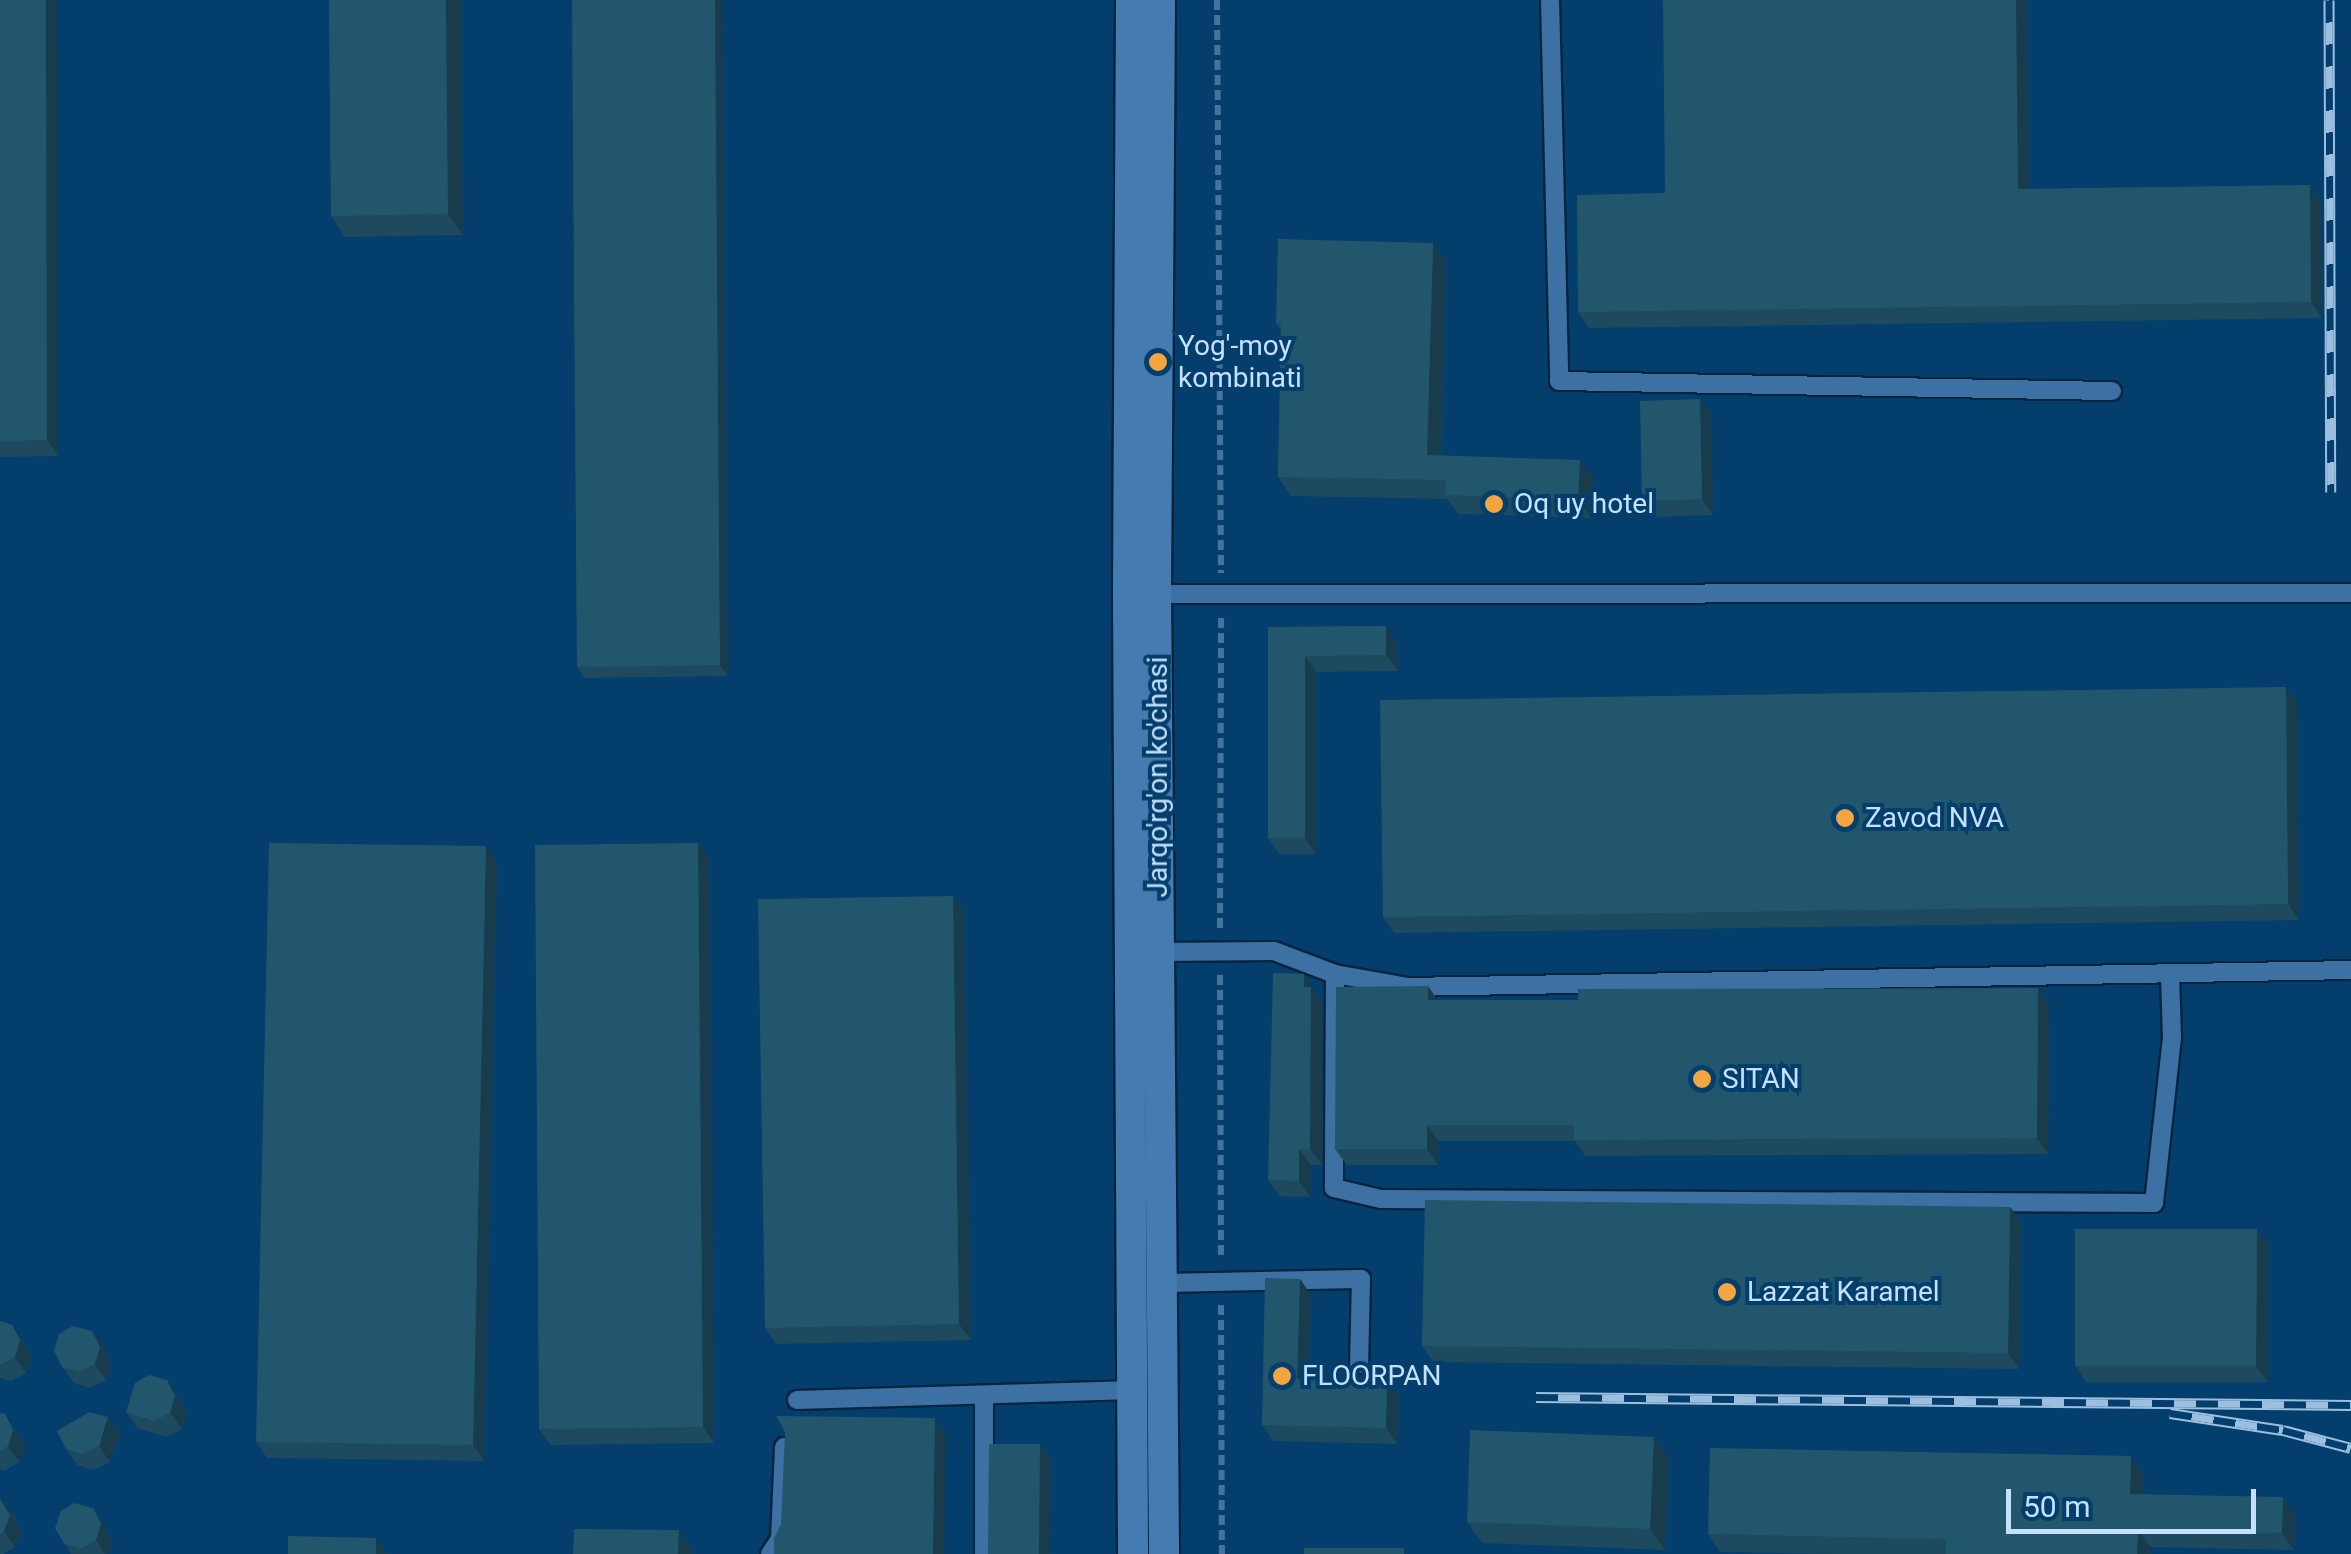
<!DOCTYPE html>
<style>
body{margin:0}
#map{position:relative;width:2351px;height:1554px;overflow:hidden;background:#033e6c;font-family:Roboto,sans-serif}
div>[style]{position:absolute}
[style*='--x']{left:calc(var(--x)*1px);top:calc(var(--y)*1px);width:calc(var(--w)*1px);rotate:calc(var(--a)*1deg)}
.path>*{height:6px;margin-top:-3px;transform-origin:0;background:repeating-linear-gradient(90deg,#44749c 0 10px,transparent 0 15px)}
.roads{filter:drop-shadow(2px 0 #08243e) drop-shadow(-2px 0 #08243e) drop-shadow(0 2px #08243e) drop-shadow(0 -2px #08243e)}
.service>*{height:18px;margin:-9px;padding:0 9px;transform-origin:9px;border-radius:9px;background:#3d71a3}
.secondary>*{height:30px;margin:-15px;padding:0 15px;transform-origin:15px;border-radius:15px;background:#447bb0}
.rail>*{height:11px;margin-top:-5.5px;transform-origin:0;background:repeating-linear-gradient(90deg,#033e6c 0 22px,#9dbfdf 0 44px);box-sizing:border-box;border-block:2px solid #9dbfdf}
.wall>*{inset:0;background:#1d4a5e}
.shaded-wall>*{inset:0;background:#183c4c}
.building>*{inset:0;background:#22566d}
.dots>*{width:28px;height:28px;translate:-50% -50%;box-sizing:border-box;border:5px solid #033e6c;border-radius:50%}
span{translate:-50% -50%;white-space:nowrap;text-align:center;line-height:1.15;-webkit-text-stroke:8px #033e6c;paint-order:stroke}
.poi-label{font-size:28px;color:#c6e1fd}
.left{translate:0 -50%;text-align:left}
.street-label{font-size:28px;color:#c6e1fd}
.scale{position:absolute;left:2006px;top:1489px;width:250px;height:45px;box-sizing:border-box;border:5px solid #c6e1fd;border-top:0;padding-left:12px;font-size:30px;line-height:35px;white-space:nowrap;color:#c6e1fd;-webkit-text-stroke:8px #033e6c;paint-order:stroke}
</style>
<div id="map">
<div class="path">
<div style="--x:1217;--y:0;--w:573;--a:89.6"></div>
<div style="--x:1220;--y:928;--w:313;--a:-89.8"></div>
<div style="--x:1220;--y:975;--w:283;--a:89.8"></div>
<div style="--x:1221;--y:1305;--w:249;--a:89.8"></div>
</div>
<div class="roads">
<div class="service">
<div style="--x:1550;--y:0;--w:381;--a:88.6"></div>
<div style="--x:1559;--y:381;--w:553;--a:1.04"></div>
<div style="--x:1148;--y:594;--w:1203;--a:-0.05"></div>
<div style="--x:1159;--y:952;--w:115;--a:-0.5"></div>
<div style="--x:1274;--y:951;--w:65;--a:20.7"></div>
<div style="--x:1335;--y:974;--w:73;--a:10.2"></div>
<div style="--x:1407;--y:987;--w:944;--a:-1.03"></div>
<div style="--x:1335;--y:974;--w:214;--a:90.3"></div>
<div style="--x:1334;--y:1188;--w:48;--a:13.2"></div>
<div style="--x:1381;--y:1199;--w:773;--a:0.3"></div>
<div style="--x:2154;--y:1203;--w:166;--a:-83.8"></div>
<div style="--x:2172;--y:1038;--w:64;--a:-91.8"></div>
<div style="--x:1162;--y:1283;--w:199;--a:-1.2"></div>
<div style="--x:1361;--y:1279;--w:85;--a:91.3"></div>
<div style="--x:984;--y:1395;--w:159;--a:90"></div>
<div style="--x:797;--y:1400;--w:336;--a:-1.7"></div>
<div style="--x:770;--y:1554;--w:18;--a:-56"></div>
<div style="--x:780;--y:1539;--w:92;--a:-87.5"></div>
</div>
<div class="secondary">
<div style="--x:1131;--y:0;--w:594;--a:90.29"></div>
<div style="--x:1128;--y:594;--w:960;--a:89.7"></div>
<div style="--x:1160;--y:0;--w:594;--a:90.39"></div>
<div style="--x:1156;--y:594;--w:960;--a:89.52"></div>
</div>
</div>
<div class="rail">
<div style="--x:2329;--y:0;--w:492;--a:89.8"></div>
<div style="--x:1536;--y:1397;--w:815;--a:0.56"></div>
<div style="--x:2170;--y:1413;--w:114;--a:8.6"></div>
<div style="--x:2283;--y:1430;--w:70;--a:14.8"></div>
</div>
<div class="wall">
<div style="clip-path:polygon(0 0,58px 456px,0 457px)"></div>
<div style="clip-path:polygon(329px 0,463px 235px,345px 237px,331px 216px)"></div>
<div style="clip-path:polygon(572px 0,728px 676px,584px 678px,577px 667px)"></div>
<div style="clip-path:polygon(2029px 189px,2321px 201px,2322px 318px,1589px 328px,1578px 312px)"></div>
<div style="clip-path:polygon(1433px 243px,1446px 262px,1441px 455px,1593px 478px,1591px 518px,1458px 514px,1447px 499px,1291px 496px,1278px 477px,1281px 331px,1276px 323px)"></div>
<div style="clip-path:polygon(1711px 415px,1713px 515px,1653px 517px,1642px 501px)"></div>
<div style="clip-path:polygon(1386px 626px,1397px 642px,1398px 671px,1316px 672px,1316px 854px,1279px 854px,1268px 838px,1268px 627px)"></div>
<div style="clip-path:polygon(2286px 687px,2297px 703px,2299px 920px,1394px 933px,1383px 917px)"></div>
<div style="clip-path:polygon(698px 843px,709px 859px,714px 1443px,551px 1445px,539px 1429px)"></div>
<div style="clip-path:polygon(497px 862px,484px 1461px,267px 1458px,256px 1442px)"></div>
<div style="clip-path:polygon(953px 896px,964px 912px,971px 1340px,776px 1344px,765px 1328px)"></div>
<div style="clip-path:polygon(1315px 990px,1315px 993px,1322px 1003px,1322px 1165px,1311px 1165px,1310px 1197px,1279px 1196px,1268px 1180px)"></div>
<div style="clip-path:polygon(1438px 1000px,2049px 1004px,2048px 1154px,1585px 1156px,1575px 1141px,1438px 1141px,1438px 1165px,1347px 1165px,1335px 1149px)"></div>
<div style="clip-path:polygon(2010px 1207px,2021px 1223px,2019px 1369px,1433px 1362px,1422px 1346px)"></div>
<div style="clip-path:polygon(2268px 1245px,2268px 1382px,2086px 1382px,2075px 1366px)"></div>
<div style="clip-path:polygon(1300px 1279px,1311px 1295px,1309px 1380px,1399px 1397px,1397px 1444px,1273px 1441px,1262px 1425px)"></div>
<div style="clip-path:polygon(0 1321px,12px 1325px,32px 1356px,26px 1373px,11px 1381px,0 1378px)"></div>
<div style="clip-path:polygon(92px 1331px,104px 1347px,111px 1363px,106px 1380px,90px 1388px,74px 1383px,62px 1367px)"></div>
<div style="clip-path:polygon(167px 1380px,187px 1412px,182px 1429px,166px 1437px,137px 1428px,126px 1412px)"></div>
<div style="clip-path:polygon(0 1413px,5px 1414px,25px 1446px,19px 1462px,4px 1471px,0 1470px)"></div>
<div style="clip-path:polygon(120px 1433px,110px 1462px,94px 1470px,77px 1465px,66px 1449px)"></div>
<div style="clip-path:polygon(2131px 1456px,2143px 1474px,2143px 1494px,2295px 1514px,2294px 1550px,2150px 1547px,2150px 1554px,1837px 1554px,1720px 1552px,1708px 1534px)"></div>
<div style="clip-path:polygon(1669px 1458px,1665px 1550px,1482px 1543px,1467px 1522px)"></div>
<div style="clip-path:polygon(0 1499px,13px 1515px,21px 1530px,15px 1547px,3px 1554px,0 1554px)"></div>
<div style="clip-path:polygon(93px 1508px,112px 1540px,108px 1554px,71px 1554px,64px 1543px)"></div>
</div>
<div class="shaded-wall">
<div style="clip-path:polygon(46px 0,57px 0,58px 456px,47px 440px)"></div>
<div style="clip-path:polygon(446px 0,461px 0,463px 235px,448px 214px)"></div>
<div style="clip-path:polygon(715px 0,722px 0,728px 676px,720px 665px)"></div>
<div style="clip-path:polygon(2016px 0,2027px 0,2029px 205px,2018px 189px)"></div>
<div style="clip-path:polygon(2310px 185px,2321px 201px,2322px 318px,2311px 302px)"></div>
<div style="clip-path:polygon(1433px 243px,1446px 262px,1440px 474px,1427px 455px)"></div>
<div style="clip-path:polygon(1700px 399px,1711px 415px,1713px 515px,1702px 499px)"></div>
<div style="clip-path:polygon(1580px 460px,1593px 478px,1591px 518px,1578px 499px)"></div>
<div style="clip-path:polygon(1386px 626px,1397px 642px,1398px 671px,1386px 655px)"></div>
<div style="clip-path:polygon(1305px 656px,1316px 672px,1316px 854px,1305px 838px)"></div>
<div style="clip-path:polygon(2286px 687px,2297px 703px,2299px 920px,2288px 904px)"></div>
<div style="clip-path:polygon(698px 843px,709px 859px,714px 1443px,703px 1427px)"></div>
<div style="clip-path:polygon(486px 846px,497px 862px,484px 1461px,473px 1445px)"></div>
<div style="clip-path:polygon(953px 896px,964px 912px,971px 1340px,959px 1324px)"></div>
<div style="clip-path:polygon(1304px 974px,1322px 1003px,1322px 1165px,1310px 1149px)"></div>
<div style="clip-path:polygon(1428px 986px,1439px 1002px,1428px 1000px)"></div>
<div style="clip-path:polygon(2038px 988px,2049px 1004px,2048px 1154px,2037px 1138px)"></div>
<div style="clip-path:polygon(1427px 1125px,1438px 1141px,1438px 1165px,1427px 1149px)"></div>
<div style="clip-path:polygon(1299px 1149px,1311px 1165px,1310px 1197px,1299px 1181px)"></div>
<div style="clip-path:polygon(2010px 1207px,2021px 1223px,2019px 1369px,2008px 1353px)"></div>
<div style="clip-path:polygon(2257px 1229px,2268px 1245px,2268px 1382px,2256px 1366px)"></div>
<div style="clip-path:polygon(1300px 1279px,1311px 1295px,1308px 1395px,1297px 1379px)"></div>
<div style="clip-path:polygon(12px 1325px,32px 1356px,26px 1373px,15px 1357px)"></div>
<div style="clip-path:polygon(92px 1331px,104px 1347px,111px 1363px,106px 1380px,95px 1364px)"></div>
<div style="clip-path:polygon(167px 1380px,187px 1412px,182px 1429px,170px 1413px)"></div>
<div style="clip-path:polygon(1387px 1381px,1399px 1397px,1397px 1444px,1386px 1428px)"></div>
<div style="clip-path:polygon(5px 1414px,25px 1446px,19px 1462px,8px 1446px)"></div>
<div style="clip-path:polygon(108px 1417px,120px 1433px,110px 1462px,99px 1446px)"></div>
<div style="clip-path:polygon(935px 1418px,946px 1434px,944px 1554px,933px 1554px)"></div>
<div style="clip-path:polygon(1654px 1437px,1669px 1458px,1665px 1550px,1650px 1529px)"></div>
<div style="clip-path:polygon(1040px 1444px,1051px 1460px,1050px 1554px,1039px 1554px)"></div>
<div style="clip-path:polygon(2131px 1456px,2143px 1474px,2143px 1511px,2130px 1494px)"></div>
<div style="clip-path:polygon(2283px 1497px,2295px 1514px,2294px 1550px,2282px 1533px)"></div>
<div style="clip-path:polygon(2px 1499px,21px 1530px,15px 1547px,4px 1531px)"></div>
<div style="clip-path:polygon(93px 1508px,112px 1540px,108px 1554px,105px 1554px,96px 1540px)"></div>
<div style="clip-path:polygon(679px 1530px,693px 1551px,693px 1554px,678px 1554px)"></div>
<div style="clip-path:polygon(2138px 1530px,2150px 1547px,2150px 1554px,2137px 1554px)"></div>
<div style="clip-path:polygon(376px 1538px,387px 1554px,376px 1554px)"></div>
</div>
<div class="building">
<div style="clip-path:polygon(0 0,46px 0,47px 440px,0 441px)"></div>
<div style="clip-path:polygon(329px 0,446px 0,448px 214px,331px 216px)"></div>
<div style="clip-path:polygon(572px 0,715px 0,720px 665px,577px 667px)"></div>
<div style="clip-path:polygon(1663px 0,2016px 0,2018px 189px,2310px 185px,2311px 302px,1578px 312px,1577px 195px,1665px 193px)"></div>
<div style="clip-path:polygon(1278px 239px,1433px 243px,1427px 455px,1580px 460px,1578px 499px,1445px 495px,1446px 480px,1278px 477px,1281px 323px,1276px 323px)"></div>
<div style="clip-path:polygon(1700px 399px,1702px 499px,1642px 501px,1640px 401px)"></div>
<div style="clip-path:polygon(1386px 626px,1386px 655px,1305px 656px,1305px 838px,1268px 838px,1268px 627px)"></div>
<div style="clip-path:polygon(2286px 687px,2288px 904px,1383px 917px,1380px 700px)"></div>
<div style="clip-path:polygon(269px 843px,486px 846px,473px 1445px,256px 1442px)"></div>
<div style="clip-path:polygon(698px 843px,703px 1427px,539px 1429px,535px 845px)"></div>
<div style="clip-path:polygon(953px 896px,959px 1324px,765px 1328px,758px 899px)"></div>
<div style="clip-path:polygon(1273px 973px,1304px 974px,1304px 987px,1311px 987px,1310px 1149px,1299px 1149px,1299px 1181px,1268px 1180px)"></div>
<div style="clip-path:polygon(1428px 986px,1428px 1000px,1578px 1000px,1578px 989px,2038px 988px,2037px 1138px,1574px 1140px,1574px 1125px,1427px 1125px,1427px 1149px,1335px 1149px,1336px 987px)"></div>
<div style="clip-path:polygon(1425px 1200px,2010px 1207px,2008px 1353px,1422px 1346px)"></div>
<div style="clip-path:polygon(2075px 1229px,2257px 1229px,2256px 1366px,2075px 1366px)"></div>
<div style="clip-path:polygon(1265px 1278px,1300px 1279px,1297px 1379px,1387px 1381px,1386px 1428px,1262px 1425px)"></div>
<div style="clip-path:polygon(0 1321px,12px 1325px,20px 1340px,15px 1357px,0 1365px)"></div>
<div style="clip-path:polygon(73px 1326px,92px 1331px,100px 1347px,95px 1364px,79px 1372px,62px 1367px,54px 1351px,59px 1334px)"></div>
<div style="clip-path:polygon(149px 1375px,167px 1380px,175px 1396px,170px 1413px,154px 1421px,126px 1412px,135px 1383px)"></div>
<div style="clip-path:polygon(89px 1412px,108px 1417px,99px 1446px,83px 1454px,66px 1449px,57px 1431px)"></div>
<div style="clip-path:polygon(0 1413px,5px 1414px,13px 1430px,8px 1446px,0 1451px)"></div>
<div style="clip-path:polygon(776px 1416px,935px 1418px,933px 1554px,774px 1554px,774px 1538px,781px 1524px,785px 1432px)"></div>
<div style="clip-path:polygon(1470px 1430px,1654px 1437px,1650px 1529px,1467px 1522px)"></div>
<div style="clip-path:polygon(989px 1444px,1040px 1444px,1039px 1554px,988px 1554px)"></div>
<div style="clip-path:polygon(1710px 1448px,2131px 1456px,2130px 1494px,2283px 1497px,2282px 1533px,2138px 1530px,2137px 1554px,1946px 1554px,1946px 1539px,1708px 1534px)"></div>
<div style="clip-path:polygon(0 1499px,10px 1515px,4px 1531px,0 1534px)"></div>
<div style="clip-path:polygon(74px 1503px,93px 1508px,101px 1524px,96px 1540px,80px 1549px,64px 1543px,55px 1528px,61px 1511px)"></div>
<div style="clip-path:polygon(574px 1529px,679px 1530px,678px 1554px,573px 1554px)"></div>
<div style="clip-path:polygon(288px 1536px,376px 1538px,376px 1554px,288px 1554px)"></div>
<div style="clip-path:polygon(1304px 1548px,1404px 1548px,1404px 1554px,1304px 1554px)"></div>
</div>
<div class="dots">
<div style="left:1158px;top:362px;background:#f2a541"></div>
<div style="left:1494px;top:504px;background:#f2a541"></div>
<div style="left:1845px;top:818px;background:#f2a541"></div>
<div style="left:1702px;top:1079px;background:#f2a541"></div>
<div style="left:1727px;top:1292px;background:#f2a541"></div>
<div style="left:1282px;top:1376px;background:#f2a541"></div>
</div>
<div class="poi-label">
<span class="left" style="left:1178px;top:362px">Yog'-moy<br>kombinati</span>
<span class="left" style="left:1514px;top:504px">Oq uy hotel</span>
<span class="left" style="left:1865px;top:818px">Zavod NVA</span>
<span class="left" style="left:1722px;top:1079px">SITAN</span>
<span class="left" style="left:1747px;top:1292px">Lazzat Karamel</span>
<span class="left" style="left:1302px;top:1376px">FLOORPAN</span>
</div>
<div class="street-label">
<span style="left:1158px;top:777px;rotate:-90deg">Jarqo'rg'on ko'chasi</span>
</div>
<div class="scale">50 m</div>
</div>
